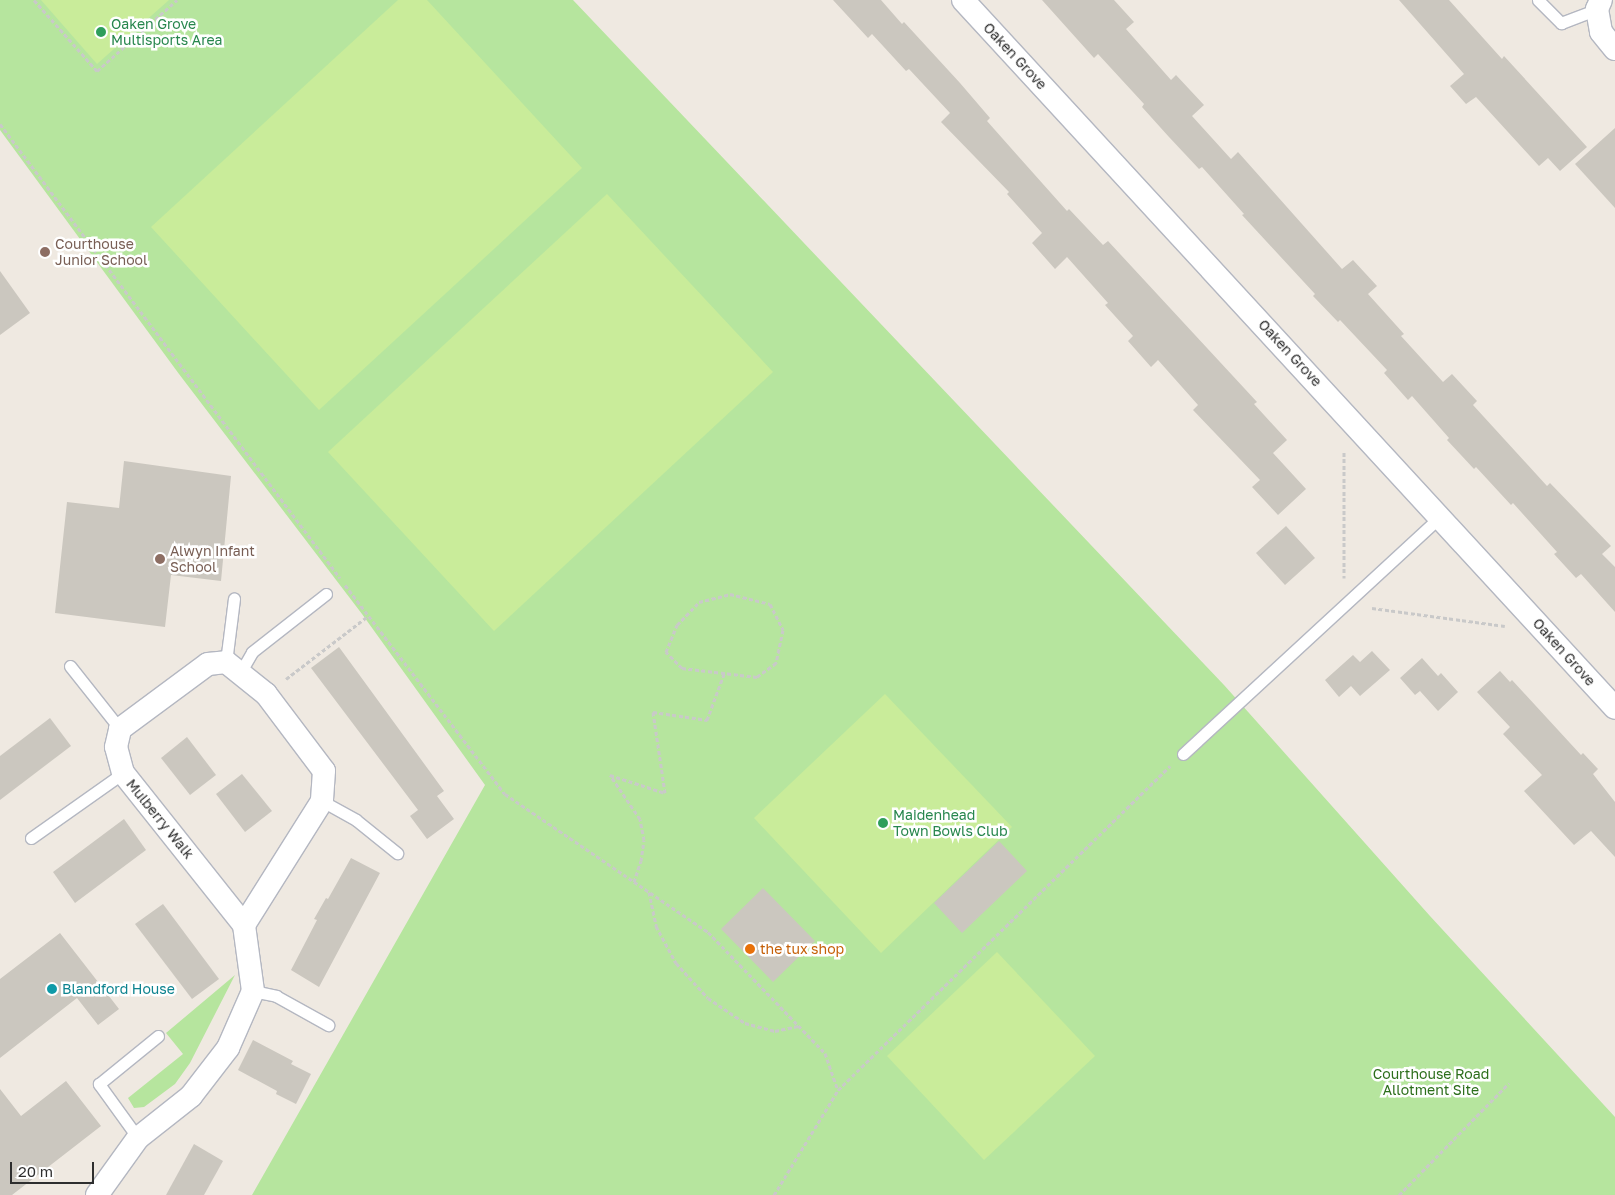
<!DOCTYPE html>
<style>
body{margin:0}
#map{position:relative;width:1615px;height:1195px;overflow:hidden;background:#efe9e1;font-family:"Golos Text",sans-serif}
div>[style]{position:absolute}
[style*='--x']{left:calc(var(--x)*1px);top:calc(var(--y)*1px);width:calc(var(--w)*1px);rotate:calc(var(--a)*1deg)}
.green>*{inset:0;background:#b6e59e}
.pitch>*{inset:0;background:#c9ec9a}
.building>*{inset:0;background:#cbc7bf}
.path>*{height:3px;margin-top:-1.5px;transform-origin:0;background:repeating-linear-gradient(90deg,#c9c9c9 0 4px,transparent 0 6.5px)}
.roads{filter:drop-shadow(1px 0 #b4b7c1) drop-shadow(-1px 0 #b4b7c1) drop-shadow(0 1px #b4b7c1) drop-shadow(0 -1px #b4b7c1)}
.service>*{height:11px;margin:-5.5px;padding:0 5.5px;transform-origin:5.5px;border-radius:5.5px;background:#fff}
.minor>*{height:22px;margin:-11px;padding:0 11px;transform-origin:11px;border-radius:11px;background:#fff}
.dots>*{width:14px;height:14px;translate:-50% -50%;box-sizing:border-box;border:2px solid #fff;border-radius:50%}
span{translate:-50% -50%;white-space:nowrap;text-align:center;line-height:1.15;-webkit-text-stroke:5px #fff;paint-order:stroke}
.leisure-label{font-size:14px;color:#27864d}
.left{translate:0 -50%;text-align:left}
.street-label{font-size:14px;color:#2e2e2e}
.education-label{font-size:14px;color:#785e54}
.food-label{font-size:14px;color:#c56008}
.culture-label{font-size:14px;color:#0d838f}
.park-label{font-size:14px;color:#2c6e1b}
.scale{position:absolute;left:10px;top:1162px;width:84px;height:22px;box-sizing:border-box;border:2px solid #2e2e2e;border-top:0;padding-left:6px;font-size:15px;line-height:18px;white-space:nowrap;color:#2e2e2e;-webkit-text-stroke:4px #fff;paint-order:stroke}
</style>
<div id="map">
<div class="green">
<div style="clip-path:polygon(0 0,573px 0,1224px 685px,1430px 916px,1615px 1117px,1615px 1195px,252px 1195px,485px 785px,362px 614px,179px 374px,0 130px)"></div>
<div style="clip-path:polygon(235px 975px,190px 1063px,175px 1084px,144px 1107px,134px 1108px,128px 1098px,183px 1054px,166px 1033px)"></div>
</div>
<div class="pitch">
<div style="clip-path:polygon(41px 0,169px 0,97px 64px)"></div>
<div style="clip-path:polygon(398px 0,427px 0,582px 168px,319px 410px,151px 227px)"></div>
<div style="clip-path:polygon(607px 194px,773px 372px,494px 631px,328px 452px)"></div>
<div style="clip-path:polygon(885px 694px,1012px 827px,881px 953px,754px 818px)"></div>
<div style="clip-path:polygon(997px 952px,1095px 1056px,984px 1160px,887px 1056px)"></div>
</div>
<div class="building">
<div style="clip-path:polygon(833px 0,881px 0,902px 24px,904px 22px,960px 83px,990px 118px,987px 121px,1067px 211px,1069px 209px,1103px 245px,1108px 241px,1257px 402px,1254px 404px,1287px 440px,1273px 453px,1306px 489px,1278px 515px,1252px 487px,1260px 480px,1193px 410px,1198px 405px,1158px 360px,1151px 367px,1128px 341px,1133px 336px,1105px 305px,1108px 303px,1067px 257px,1055px 269px,1032px 243px,1042px 233px,1007px 194px,1009px 192px,941px 122px,950px 113px,909px 69px,906px 71px,872px 34px,868px 38px)"></div>
<div style="clip-path:polygon(1042px 0,1114px 0,1134px 22px,1126px 29px,1171px 80px,1176px 75px,1204px 105px,1192px 116px,1231px 159px,1238px 152px,1342px 269px,1353px 260px,1377px 286px,1368px 294px,1404px 334px,1401px 336px,1443px 382px,1452px 374px,1477px 401px,1473px 405px,1547px 486px,1550px 483px,1611px 546px,1602px 554px,1615px 567px,1615px 612px,1581px 574px,1576px 578px,1554px 554px,1557px 552px,1513px 503px,1511px 505px,1476px 467px,1474px 469px,1447px 440px,1449px 438px,1412px 396px,1408px 400px,1384px 373px,1387px 370px,1340px 320px,1338px 322px,1313px 296px,1315px 294px,1242px 215px,1244px 214px,1202px 167px,1199px 169px,1169px 137px,1142px 107px,1144px 104px,1098px 54px,1094px 58px)"></div>
<div style="clip-path:polygon(1399px 0,1449px 0,1502px 59px,1504px 56px,1587px 147px,1560px 171px,1548px 158px,1539px 166px,1476px 97px,1466px 104px,1450px 86px,1464px 74px)"></div>
<div style="clip-path:polygon(1615px 128px,1615px 208px,1575px 164px)"></div>
<div style="clip-path:polygon(0 271px,30px 313px,0 335px)"></div>
<div style="clip-path:polygon(124px 461px,231px 476px,221px 581px,171px 575px,165px 627px,55px 613px,67px 502px,119px 508px)"></div>
<div style="clip-path:polygon(1286px 526px,1315px 558px,1285px 585px,1256px 553px)"></div>
<div style="clip-path:polygon(339px 647px,444px 791px,437px 796px,454px 819px,427px 839px,410px 816px,418px 810px,311px 668px)"></div>
<div style="clip-path:polygon(1372px 651px,1390px 670px,1360px 696px,1351px 686px,1339px 697px,1325px 680px,1353px 655px,1360px 662px)"></div>
<div style="clip-path:polygon(1422px 658px,1438px 676px,1441px 673px,1458px 692px,1438px 711px,1420px 691px,1415px 695px,1400px 678px)"></div>
<div style="clip-path:polygon(1500px 671px,1510px 682px,1512px 680px,1581px 755px,1583px 753px,1598px 769px,1593px 774px,1615px 802px,1615px 857px,1591px 831px,1574px 845px,1524px 791px,1542px 775px,1503px 734px,1510px 727px,1477px 692px)"></div>
<div style="clip-path:polygon(50px 718px,71px 746px,0 800px,0 756px)"></div>
<div style="clip-path:polygon(187px 737px,216px 775px,190px 795px,161px 758px)"></div>
<div style="clip-path:polygon(242px 774px,272px 811px,245px 832px,216px 794px)"></div>
<div style="clip-path:polygon(124px 819px,146px 850px,75px 903px,53px 872px)"></div>
<div style="clip-path:polygon(999px 841px,1027px 871px,962px 933px,934px 903px)"></div>
<div style="clip-path:polygon(351px 858px,380px 873px,319px 987px,291px 970px,317px 920px,314px 919px,326px 898px,328px 899px)"></div>
<div style="clip-path:polygon(763px 888px,815px 941px,773px 982px,721px 929px)"></div>
<div style="clip-path:polygon(163px 904px,219px 979px,192px 999px,135px 924px)"></div>
<div style="clip-path:polygon(60px 933px,119px 1009px,98px 1025px,77px 998px,0 1058px,0 979px)"></div>
<div style="clip-path:polygon(253px 1040px,293px 1061px,291px 1064px,311px 1074px,296px 1104px,276px 1094px,277px 1091px,238px 1070px)"></div>
<div style="clip-path:polygon(66px 1081px,101px 1126px,12px 1195px,0 1195px,0 1089px,21px 1116px)"></div>
<div style="clip-path:polygon(194px 1144px,223px 1161px,204px 1195px,166px 1195px)"></div>
</div>
<div class="path">
<div style="--x:34;--y:0;--w:95;--a:48.4"></div>
<div style="--x:97;--y:71;--w:107;--a:-41.6"></div>
<div style="--x:0;--y:124;--w:567;--a:53.17"></div>
<div style="--x:1344;--y:452;--w:126;--a:90"></div>
<div style="--x:345;--y:585;--w:263;--a:52.6"></div>
<div style="--x:505;--y:794;--w:245;--a:34.2"></div>
<div style="--x:708;--y:932;--w:168;--a:46"></div>
<div style="--x:825;--y:1053;--w:39;--a:71"></div>
<div style="--x:730;--y:594;--w:41;--a:14"></div>
<div style="--x:770;--y:604;--w:29;--a:63"></div>
<div style="--x:783;--y:630;--w:34;--a:102"></div>
<div style="--x:776;--y:663;--w:24;--a:144"></div>
<div style="--x:757;--y:677;--w:76;--a:-173.2"></div>
<div style="--x:682;--y:668;--w:23;--a:-135"></div>
<div style="--x:666;--y:652;--w:29;--a:-68"></div>
<div style="--x:677;--y:625;--w:32;--a:-46"></div>
<div style="--x:699;--y:602;--w:32;--a:-14"></div>
<div style="--x:1372;--y:608;--w:134;--a:7.7"></div>
<div style="--x:286;--y:679;--w:103;--a:-37.5"></div>
<div style="--x:634;--y:882;--w:22;--a:-72"></div>
<div style="--x:641;--y:861;--w:21;--a:-82"></div>
<div style="--x:644;--y:840;--w:21;--a:-101"></div>
<div style="--x:640;--y:819;--w:53;--a:-124.3"></div>
<div style="--x:610;--y:775;--w:58;--a:18.1"></div>
<div style="--x:665;--y:793;--w:82;--a:-98.4"></div>
<div style="--x:653;--y:712;--w:55;--a:8.4"></div>
<div style="--x:707;--y:720;--w:49;--a:-69.7"></div>
<div style="--x:649;--y:892;--w:35;--a:78"></div>
<div style="--x:656;--y:926;--w:42;--a:61.6"></div>
<div style="--x:676;--y:963;--w:47;--a:47.6"></div>
<div style="--x:708;--y:998;--w:45;--a:34"></div>
<div style="--x:745;--y:1023;--w:31;--a:15"></div>
<div style="--x:775;--y:1031;--w:25;--a:-12"></div>
<div style="--x:774;--y:1195;--w:123;--a:-58.6"></div>
<div style="--x:838;--y:1090;--w:464;--a:-44.3"></div>
<div style="--x:1399;--y:1195;--w:157;--a:-45.5"></div>
</div>
<div class="roads">
<div class="service">
<div style="--x:1538;--y:0;--w:33;--a:45"></div>
<div style="--x:1561;--y:23;--w:39;--a:-21"></div>
<div style="--x:226;--y:662;--w:64;--a:-82.8"></div>
<div style="--x:70;--y:666;--w:80;--a:51.6"></div>
<div style="--x:240;--y:673;--w:24;--a:-60"></div>
<div style="--x:252;--y:652;--w:94;--a:-38.1"></div>
<div style="--x:1183;--y:754;--w:350;--a:-42.7"></div>
<div style="--x:322;--y:801;--w:39;--a:29"></div>
<div style="--x:356;--y:820;--w:53;--a:38.8"></div>
<div style="--x:31;--y:838;--w:113;--a:-35.2"></div>
<div style="--x:253;--y:991;--w:24;--a:12"></div>
<div style="--x:276;--y:996;--w:60;--a:29.1"></div>
<div style="--x:138;--y:1138;--w:67;--a:-125.8"></div>
<div style="--x:99;--y:1084;--w:76;--a:-39.1"></div>
</div>
<div class="minor">
<div style="--x:963;--y:0;--w:962;--a:47.36"></div>
<div style="--x:1601;--y:0;--w:10;--a:114"></div>
<div style="--x:1597;--y:9;--w:23;--a:80"></div>
<div style="--x:1601;--y:32;--w:22;--a:51"></div>
<div style="--x:226;--y:662;--w:51;--a:38.7"></div>
<div style="--x:266;--y:694;--w:96;--a:53"></div>
<div style="--x:324;--y:771;--w:30;--a:94"></div>
<div style="--x:322;--y:801;--w:146;--a:122.2"></div>
<div style="--x:244;--y:925;--w:194;--a:-128.5"></div>
<div style="--x:123;--y:773;--w:27;--a:-105"></div>
<div style="--x:116;--y:747;--w:18;--a:-77"></div>
<div style="--x:120;--y:729;--w:109;--a:-36.5"></div>
<div style="--x:208;--y:664;--w:18;--a:-6"></div>
<div style="--x:97;--y:1195;--w:70;--a:-54.3"></div>
<div style="--x:138;--y:1138;--w:68;--a:-38.4"></div>
<div style="--x:191;--y:1096;--w:61;--a:-52.4"></div>
<div style="--x:228;--y:1048;--w:62;--a:-66.3"></div>
<div style="--x:253;--y:991;--w:67;--a:-97.8"></div>
</div>
</div>
<div class="dots">
<div style="left:101px;top:32px;background:#2e9e5b"></div>
<div style="left:45px;top:252px;background:#8d6e63"></div>
<div style="left:160px;top:559px;background:#8d6e63"></div>
<div style="left:883px;top:823px;background:#2e9e5b"></div>
<div style="left:750px;top:949px;background:#e8710a"></div>
<div style="left:52px;top:989px;background:#0f9aa8"></div>
</div>
<div class="leisure-label">
<span class="left" style="left:111px;top:32px">Oaken Grove<br>Multisports Area</span>
<span class="left" style="left:893px;top:823px">Maidenhead<br>Town Bowls Club</span>
</div>
<div class="street-label">
<span style="left:1015px;top:56px;rotate:47deg">Oaken Grove</span>
<span style="left:1290px;top:353px;rotate:47deg">Oaken Grove</span>
<span style="left:1564px;top:652px;rotate:48deg">Oaken Grove</span>
<span style="left:160px;top:819px;rotate:51deg">Mulberry Walk</span>
</div>
<div class="education-label">
<span class="left" style="left:55px;top:252px">Courthouse<br>Junior School</span>
<span class="left" style="left:170px;top:559px">Alwyn Infant<br>School</span>
</div>
<div class="food-label">
<span class="left" style="left:760px;top:949px">the tux shop</span>
</div>
<div class="culture-label">
<span class="left" style="left:62px;top:989px">Blandford House</span>
</div>
<div class="park-label">
<span style="left:1431px;top:1082px">Courthouse Road<br>Allotment Site</span>
</div>
<div class="scale">20 m</div>
</div>
